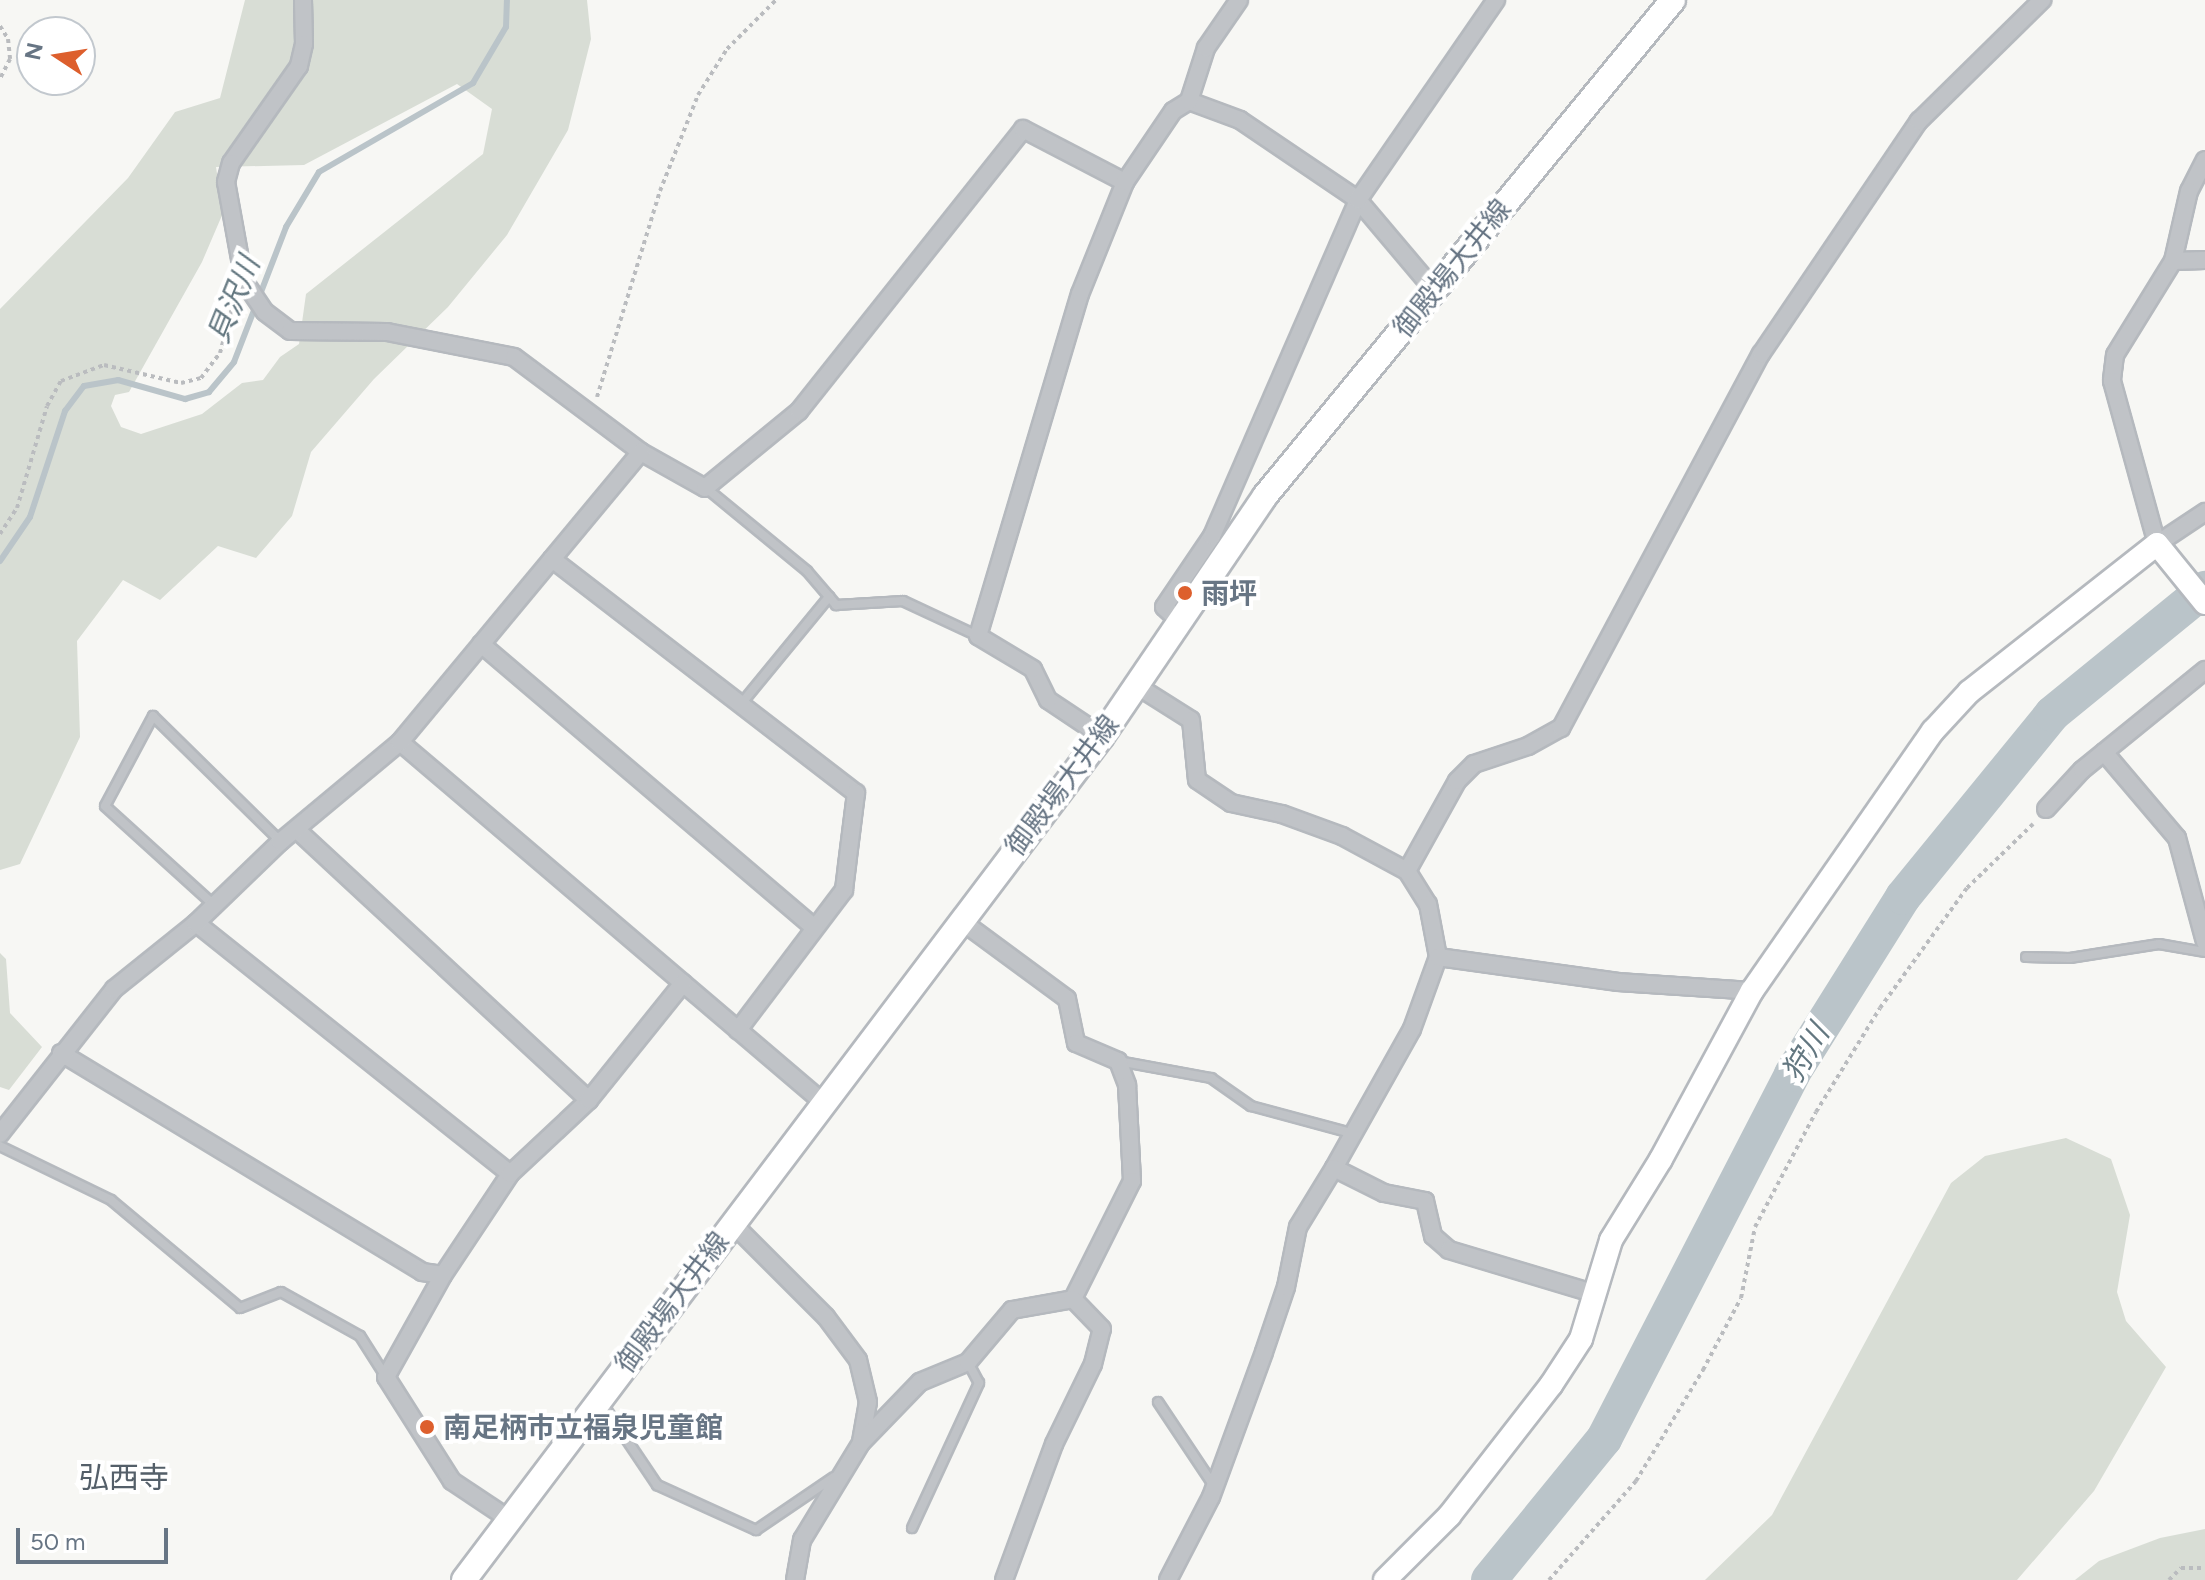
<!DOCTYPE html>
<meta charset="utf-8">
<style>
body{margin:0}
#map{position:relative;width:2205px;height:1580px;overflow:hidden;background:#f7f7f4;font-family:Figtree,"Noto Sans JP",sans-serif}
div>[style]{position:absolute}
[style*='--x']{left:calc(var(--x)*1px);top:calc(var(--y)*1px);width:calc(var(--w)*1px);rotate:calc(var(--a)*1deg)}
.green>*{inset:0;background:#d8ddd5}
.stream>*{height:6px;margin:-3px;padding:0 3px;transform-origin:3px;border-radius:3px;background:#bac4c9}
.river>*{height:36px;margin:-18px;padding:0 18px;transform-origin:18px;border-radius:18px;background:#bac4c9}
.path>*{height:4px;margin-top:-2px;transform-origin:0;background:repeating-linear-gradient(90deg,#babcbf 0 4px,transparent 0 8px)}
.roads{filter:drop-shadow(2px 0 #b5b9be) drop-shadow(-2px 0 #b5b9be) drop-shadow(0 2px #b5b9be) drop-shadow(0 -2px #b5b9be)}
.lane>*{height:8px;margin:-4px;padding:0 4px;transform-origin:4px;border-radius:4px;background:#c0c3c7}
.street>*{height:16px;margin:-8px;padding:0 8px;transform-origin:8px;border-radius:8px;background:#c0c3c7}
.secondary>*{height:22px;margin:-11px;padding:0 11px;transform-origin:11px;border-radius:11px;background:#fff}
.primary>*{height:24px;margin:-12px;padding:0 12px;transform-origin:12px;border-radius:12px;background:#fff}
.dots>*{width:22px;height:22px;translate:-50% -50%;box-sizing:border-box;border:4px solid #fff;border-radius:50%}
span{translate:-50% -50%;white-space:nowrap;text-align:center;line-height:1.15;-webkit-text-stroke:8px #fff;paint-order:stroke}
.street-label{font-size:28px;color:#677584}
.poi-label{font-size:28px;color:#677584;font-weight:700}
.left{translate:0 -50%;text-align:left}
.water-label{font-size:30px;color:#637780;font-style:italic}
.neighbourhood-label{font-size:30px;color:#545f69}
.north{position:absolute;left:16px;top:16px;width:80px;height:80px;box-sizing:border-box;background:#fff;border:2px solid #c2c8ce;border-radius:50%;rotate:282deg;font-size:22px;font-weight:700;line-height:32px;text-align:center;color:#677584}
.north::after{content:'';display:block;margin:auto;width:28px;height:36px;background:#dd5f2d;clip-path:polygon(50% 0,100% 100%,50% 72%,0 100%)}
.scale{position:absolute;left:16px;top:1528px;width:152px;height:36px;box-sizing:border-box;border:4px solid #677584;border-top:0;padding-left:10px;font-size:24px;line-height:28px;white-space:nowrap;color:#677584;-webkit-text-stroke:6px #fff;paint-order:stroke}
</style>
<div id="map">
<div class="green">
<div style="clip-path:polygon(evenodd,245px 0,587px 0,591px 39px,568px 130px,507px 235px,448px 307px,374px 379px,311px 452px,292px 516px,256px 558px,218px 546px,160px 600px,123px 580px,77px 641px,80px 737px,20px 864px,0 870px,0 309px,128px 178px,175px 112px,220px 98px,245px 0,457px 84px,492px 109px,483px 154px,306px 294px,299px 344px,280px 357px,263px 380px,242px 383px,202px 414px,141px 434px,121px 427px,111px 406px,115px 395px,129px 392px,202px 262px,223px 213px,216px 167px,304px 165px,457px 84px)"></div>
<div style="clip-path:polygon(0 953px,6px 959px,10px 1013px,42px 1047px,9px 1090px,0 1087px)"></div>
<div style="clip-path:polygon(2066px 1138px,2111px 1159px,2130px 1215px,2117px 1292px,2126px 1321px,2166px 1367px,2094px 1491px,2017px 1580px,1705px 1580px,1772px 1515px,1951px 1183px,1985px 1156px)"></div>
<div style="clip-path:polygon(2205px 1529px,2205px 1580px,2075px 1580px,2099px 1561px,2160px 1538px)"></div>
</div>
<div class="stream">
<div style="--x:0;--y:561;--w:53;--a:-55.7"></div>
<div style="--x:30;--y:517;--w:112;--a:-71.7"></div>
<div style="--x:65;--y:411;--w:31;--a:-53"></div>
<div style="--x:84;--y:386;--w:35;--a:-10"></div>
<div style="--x:118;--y:380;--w:70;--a:15.8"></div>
<div style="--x:185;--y:399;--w:25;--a:-16"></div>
<div style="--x:209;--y:392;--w:39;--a:-50"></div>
<div style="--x:234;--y:362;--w:145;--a:-68.9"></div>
<div style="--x:286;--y:227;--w:64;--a:-59"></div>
<div style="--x:319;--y:172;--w:178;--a:-30"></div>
<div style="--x:473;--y:83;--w:65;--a:-59.5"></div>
<div style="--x:506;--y:27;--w:27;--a:-88"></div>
</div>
<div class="river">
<div style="--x:1489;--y:1580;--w:182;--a:-50.8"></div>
<div style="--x:1604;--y:1439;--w:411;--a:-62.7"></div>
<div style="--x:1792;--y:1074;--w:209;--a:-57.9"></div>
<div style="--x:1903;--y:897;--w:236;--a:-50.8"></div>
<div style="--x:2052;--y:714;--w:198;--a:-39.2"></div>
</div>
<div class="path">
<div style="--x:0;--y:26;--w:15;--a:58"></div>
<div style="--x:8;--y:39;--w:20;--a:84"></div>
<div style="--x:10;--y:59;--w:22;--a:117"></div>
<div style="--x:597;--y:397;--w:215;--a:-73"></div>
<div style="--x:660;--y:191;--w:103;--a:-68.4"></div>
<div style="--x:698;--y:95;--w:54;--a:-57.8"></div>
<div style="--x:727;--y:49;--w:69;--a:-45"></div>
<div style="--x:0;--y:534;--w:31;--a:-57"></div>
<div style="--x:17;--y:508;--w:106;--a:-73.6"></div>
<div style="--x:47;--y:406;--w:29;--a:-61"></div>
<div style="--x:61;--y:381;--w:46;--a:-20.4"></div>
<div style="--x:104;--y:365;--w:79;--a:13.2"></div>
<div style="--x:181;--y:383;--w:21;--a:-14"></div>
<div style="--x:201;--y:378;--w:31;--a:-53"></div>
<div style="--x:220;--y:353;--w:58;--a:-75"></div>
<div style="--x:1549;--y:1580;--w:132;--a:-48.7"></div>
<div style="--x:1636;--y:1481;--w:130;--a:-58.9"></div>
<div style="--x:1703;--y:1370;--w:81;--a:-62.2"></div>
<div style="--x:1741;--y:1298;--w:72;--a:-78.8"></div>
<div style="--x:1755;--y:1227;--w:130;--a:-62.1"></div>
<div style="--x:1816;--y:1112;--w:122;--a:-58.4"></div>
<div style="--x:1880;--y:1008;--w:148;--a:-54.1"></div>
<div style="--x:1967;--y:888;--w:92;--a:-44.1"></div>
<div style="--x:2169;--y:1580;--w:17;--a:-45"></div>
<div style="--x:2181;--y:1568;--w:24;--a:0"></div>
</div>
<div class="roads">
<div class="lane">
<div style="--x:706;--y:488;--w:131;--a:39.4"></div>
<div style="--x:807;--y:571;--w:45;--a:49.5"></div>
<div style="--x:836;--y:605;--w:67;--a:-3.4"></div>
<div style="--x:903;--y:601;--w:83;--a:25"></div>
<div style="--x:741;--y:704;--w:139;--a:-50.6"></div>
<div style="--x:214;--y:905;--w:147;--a:-137.8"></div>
<div style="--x:105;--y:806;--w:102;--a:-61.9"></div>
<div style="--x:153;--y:716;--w:178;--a:44.5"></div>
<div style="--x:2026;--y:957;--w:44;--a:1.3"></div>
<div style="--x:2070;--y:958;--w:90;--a:-8.9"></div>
<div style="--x:2159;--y:944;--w:47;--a:9.9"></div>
<div style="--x:1118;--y:1061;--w:95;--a:10.4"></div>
<div style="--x:1211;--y:1078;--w:49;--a:35"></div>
<div style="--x:1251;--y:1106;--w:108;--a:15.1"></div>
<div style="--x:0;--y:1146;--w:123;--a:25.9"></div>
<div style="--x:111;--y:1200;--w:168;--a:39.9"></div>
<div style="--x:240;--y:1308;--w:44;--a:-21.3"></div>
<div style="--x:281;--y:1292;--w:90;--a:29.1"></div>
<div style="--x:360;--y:1336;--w:49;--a:57.6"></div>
<div style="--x:1158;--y:1402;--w:101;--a:56.3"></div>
<div style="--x:602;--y:1403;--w:99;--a:56.1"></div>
<div style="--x:657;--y:1485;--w:109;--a:24.4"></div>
<div style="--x:756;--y:1530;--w:94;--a:-34.2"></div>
<div style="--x:912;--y:1528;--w:160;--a:-65.2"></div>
<div style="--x:979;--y:1383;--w:24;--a:-118"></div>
</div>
<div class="street">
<div style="--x:303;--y:0;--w:44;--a:88.7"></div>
<div style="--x:304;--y:44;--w:23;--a:103"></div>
<div style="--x:299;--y:66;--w:118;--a:125"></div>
<div style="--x:231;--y:163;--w:20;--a:105"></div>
<div style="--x:226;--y:182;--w:101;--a:79.7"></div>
<div style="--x:244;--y:281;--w:37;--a:56"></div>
<div style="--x:265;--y:312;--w:31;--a:37"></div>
<div style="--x:290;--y:331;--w:97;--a:0.6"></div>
<div style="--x:387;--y:332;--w:129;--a:11.1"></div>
<div style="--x:514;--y:357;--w:159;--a:36.8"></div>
<div style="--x:641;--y:452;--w:73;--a:29.4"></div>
<div style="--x:705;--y:488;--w:122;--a:-39.3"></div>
<div style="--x:799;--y:411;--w:360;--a:-51.5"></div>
<div style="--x:1023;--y:129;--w:115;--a:27.5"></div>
<div style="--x:1189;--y:101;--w:54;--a:20.4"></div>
<div style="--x:1240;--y:120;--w:143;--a:34.1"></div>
<div style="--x:1358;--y:200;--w:118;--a:49.8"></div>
<div style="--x:2205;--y:160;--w:35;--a:117"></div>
<div style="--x:2189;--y:191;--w:72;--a:102.9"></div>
<div style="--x:2173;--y:261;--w:110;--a:121.7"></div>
<div style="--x:2115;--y:355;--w:26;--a:97"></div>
<div style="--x:2112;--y:381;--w:169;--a:74.6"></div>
<div style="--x:2157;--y:544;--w:58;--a:-33.7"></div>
<div style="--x:2173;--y:261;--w:32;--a:-2"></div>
<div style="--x:552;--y:559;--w:384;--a:37.6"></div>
<div style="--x:856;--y:793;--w:98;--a:97.1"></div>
<div style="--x:844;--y:890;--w:176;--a:127.1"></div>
<div style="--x:1178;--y:620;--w:19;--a:-137"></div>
<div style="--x:1164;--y:607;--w:86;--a:-55.9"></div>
<div style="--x:1212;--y:536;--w:366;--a:-66.5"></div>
<div style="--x:1358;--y:200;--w:243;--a:-55.4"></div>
<div style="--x:481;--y:644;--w:438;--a:40.4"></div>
<div style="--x:1134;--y:684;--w:67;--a:32.3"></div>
<div style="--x:1191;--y:720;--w:60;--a:84.3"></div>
<div style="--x:1197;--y:780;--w:41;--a:34.1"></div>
<div style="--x:1231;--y:803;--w:52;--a:12.2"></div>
<div style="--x:1282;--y:814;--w:64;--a:20.1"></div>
<div style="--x:1342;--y:836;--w:74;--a:28.3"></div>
<div style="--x:1407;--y:871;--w:39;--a:58"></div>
<div style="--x:1428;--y:904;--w:54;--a:79.3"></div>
<div style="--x:1438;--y:957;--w:77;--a:109.9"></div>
<div style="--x:1412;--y:1029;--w:159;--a:119.3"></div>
<div style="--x:1334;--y:1168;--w:56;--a:26.6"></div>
<div style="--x:1384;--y:1193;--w:42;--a:11"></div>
<div style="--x:1425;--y:1201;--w:36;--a:77"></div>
<div style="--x:1433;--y:1236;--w:21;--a:41"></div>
<div style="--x:1449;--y:1250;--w:153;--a:16.7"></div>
<div style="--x:1102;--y:736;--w:65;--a:-146.3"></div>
<div style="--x:1048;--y:700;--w:34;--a:-116"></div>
<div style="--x:1033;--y:669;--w:64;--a:-149"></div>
<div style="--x:978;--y:636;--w:357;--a:-73.4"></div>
<div style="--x:1080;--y:294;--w:121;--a:-68.1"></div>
<div style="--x:1125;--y:182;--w:86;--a:-55.9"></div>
<div style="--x:1173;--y:111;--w:19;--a:-32"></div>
<div style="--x:1189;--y:101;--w:56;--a:-72.2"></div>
<div style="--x:1206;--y:48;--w:58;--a:-55.5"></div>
<div style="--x:400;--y:742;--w:558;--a:40.42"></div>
<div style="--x:2104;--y:752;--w:113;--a:49.7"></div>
<div style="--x:2177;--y:838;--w:108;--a:74.9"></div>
<div style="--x:2046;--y:809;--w:53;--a:-47.3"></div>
<div style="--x:2082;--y:770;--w:159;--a:-39.1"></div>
<div style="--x:297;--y:830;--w:398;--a:42.8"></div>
<div style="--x:1407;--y:871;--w:103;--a:-60.9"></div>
<div style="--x:1457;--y:781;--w:24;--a:-45"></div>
<div style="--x:1474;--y:764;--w:57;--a:-18.4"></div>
<div style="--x:1528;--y:746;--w:38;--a:-29"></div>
<div style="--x:1561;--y:728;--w:424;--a:-61.9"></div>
<div style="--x:1761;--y:354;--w:282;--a:-55.9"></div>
<div style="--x:1919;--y:121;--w:173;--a:-44.5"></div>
<div style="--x:960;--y:920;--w:133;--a:36.4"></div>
<div style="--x:1067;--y:999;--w:45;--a:78.4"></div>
<div style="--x:1076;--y:1043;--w:46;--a:23.2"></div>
<div style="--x:1118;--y:1061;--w:26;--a:69"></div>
<div style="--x:1127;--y:1085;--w:96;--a:87"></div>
<div style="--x:1132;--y:1181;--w:132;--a:116.6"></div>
<div style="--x:196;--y:923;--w:402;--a:38.6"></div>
<div style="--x:1438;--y:957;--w:182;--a:7.9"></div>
<div style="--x:1618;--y:982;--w:134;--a:3.8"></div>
<div style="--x:61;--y:1053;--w:422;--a:31.2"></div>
<div style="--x:422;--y:1272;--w:21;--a:8"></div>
<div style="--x:443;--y:1275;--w:121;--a:-56.4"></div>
<div style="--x:510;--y:1174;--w:108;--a:-43.1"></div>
<div style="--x:589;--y:1100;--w:150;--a:-51.2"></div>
<div style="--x:0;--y:1134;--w:184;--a:-51.8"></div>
<div style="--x:114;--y:989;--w:105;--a:-38.8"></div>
<div style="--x:196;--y:923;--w:117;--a:-44"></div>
<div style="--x:280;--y:842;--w:156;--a:-39.8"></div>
<div style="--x:400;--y:742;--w:377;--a:-50.3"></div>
<div style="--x:731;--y:1222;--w:134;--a:45"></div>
<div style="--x:826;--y:1317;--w:54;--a:53.3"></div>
<div style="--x:858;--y:1360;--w:43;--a:76.6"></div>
<div style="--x:868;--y:1402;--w:40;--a:100"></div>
<div style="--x:443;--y:1275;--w:117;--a:119.2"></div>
<div style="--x:386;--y:1377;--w:123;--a:57.6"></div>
<div style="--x:452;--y:1481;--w:69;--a:33.7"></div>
<div style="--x:795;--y:1580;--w:41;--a:-80.1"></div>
<div style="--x:802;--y:1540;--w:114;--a:-58.7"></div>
<div style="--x:861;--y:1443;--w:85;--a:-46"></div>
<div style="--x:920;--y:1382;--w:52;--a:-22.6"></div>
<div style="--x:968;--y:1362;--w:68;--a:-49.8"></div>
<div style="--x:1012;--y:1310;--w:62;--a:-10.2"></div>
<div style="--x:1004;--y:1580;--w:145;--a:-69.8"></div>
<div style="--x:1054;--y:1444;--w:89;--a:-64"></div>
<div style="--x:1093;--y:1364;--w:36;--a:-76"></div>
<div style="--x:1102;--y:1329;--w:42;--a:-134"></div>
<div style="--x:1168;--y:1580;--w:93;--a:-62.6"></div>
<div style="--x:1211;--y:1497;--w:154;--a:-69.9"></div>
<div style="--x:1264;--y:1352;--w:69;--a:-71.3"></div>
<div style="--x:1286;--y:1287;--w:61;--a:-78.7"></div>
<div style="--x:1298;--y:1227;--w:69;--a:-58.6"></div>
</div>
<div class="secondary">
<div style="--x:1385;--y:1580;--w:91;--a:-45"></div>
<div style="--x:1449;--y:1516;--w:166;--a:-52.1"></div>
<div style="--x:1551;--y:1385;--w:55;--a:-56.9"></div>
<div style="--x:1581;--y:1339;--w:103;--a:-73.1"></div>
<div style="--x:1611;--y:1240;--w:95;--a:-58.3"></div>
<div style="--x:1661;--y:1159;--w:191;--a:-61.6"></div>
<div style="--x:1752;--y:991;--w:317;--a:-55.2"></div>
<div style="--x:1933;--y:731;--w:53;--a:-47.3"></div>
<div style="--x:1969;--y:692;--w:239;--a:-38.2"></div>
<div style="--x:2157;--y:544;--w:76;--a:50.9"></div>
</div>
<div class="primary">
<div style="--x:464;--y:1580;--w:1058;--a:-52.91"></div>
<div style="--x:1102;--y:736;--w:290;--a:-55.8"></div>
<div style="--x:1265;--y:496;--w:642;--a:-50.56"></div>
</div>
</div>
<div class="dots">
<div style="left:1185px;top:593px;background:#dd5f2d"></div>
<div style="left:427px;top:1427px;background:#dd5f2d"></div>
</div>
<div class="street-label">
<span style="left:1452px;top:268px;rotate:-51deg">御殿場大井線</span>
<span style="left:1062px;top:785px;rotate:-53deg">御殿場大井線</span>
<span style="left:672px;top:1302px;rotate:-53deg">御殿場大井線</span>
</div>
<div class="poi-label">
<span class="left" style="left:1201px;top:593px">雨坪</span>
<span class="left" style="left:443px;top:1427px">南足柄市立福泉児童館</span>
</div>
<div class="water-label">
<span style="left:234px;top:300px;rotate:-68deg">貝沢川</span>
<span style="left:1806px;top:1053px;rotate:-59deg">狩川</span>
</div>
<div class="neighbourhood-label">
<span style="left:124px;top:1478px">弘西寺</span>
</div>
<div class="north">N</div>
<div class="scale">50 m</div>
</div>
